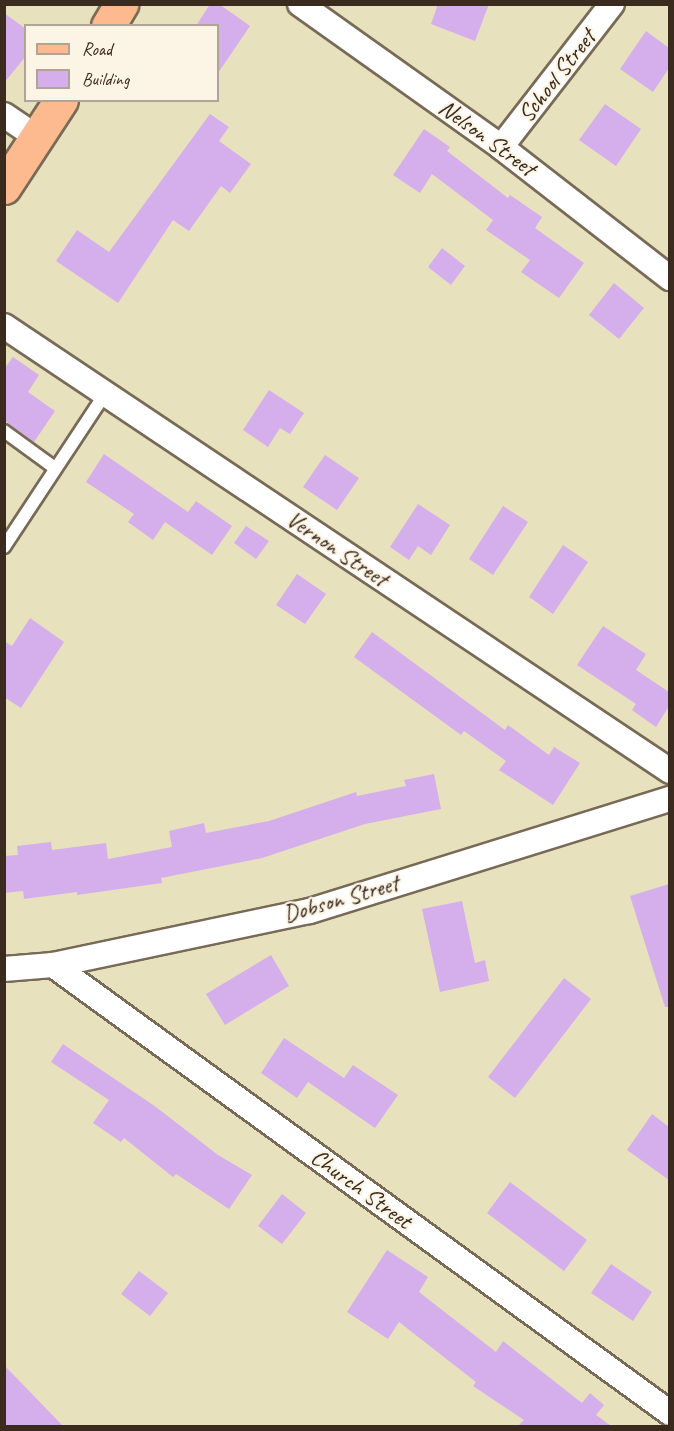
<!DOCTYPE html>
<style>
body{margin:0}
#map{position:relative;width:674px;height:1431px;overflow:hidden;background:#e8e1be;font-family:Caveat,sans-serif}
div>[style]{position:absolute}
[style*='--x']{left:calc(var(--x)*1px);top:calc(var(--y)*1px);width:calc(var(--w)*1px);rotate:calc(var(--a)*1deg)}
.building>*{inset:0;background:#d5afeb}
.roads{filter:drop-shadow(2px 0 #786a56) drop-shadow(-2px 0 #786a56) drop-shadow(0 2px #786a56) drop-shadow(0 -2px #786a56)}
.service>*{height:12px;margin:-6px;padding:0 6px;transform-origin:6px;border-radius:6px;background:#fff}
.minor>*{height:24px;margin:-12px;padding:0 12px;transform-origin:12px;border-radius:12px;background:#fff}
.primary>*{height:33px;margin:-16.5px;padding:0 16.5px;transform-origin:16.5px;border-radius:16.5px;background:#fcba8e}
span{translate:-50% -50%;white-space:nowrap;text-align:center;line-height:1.15;-webkit-text-stroke:4.5px #fcf5e5;paint-order:stroke}
.street-label{font-size:24px;color:#3b2a1e}
.frame{position:absolute;inset:0;border:6px solid #3b2a1e;pointer-events:none}
.legend{position:absolute;left:24px;top:24px;width:195px;height:78px;box-sizing:border-box;background:#fcf5e5;border:2px solid #afa495;margin:0;padding:8px 10px;list-style:none;font-size:18px;color:#3b2a1e}
.legend li{display:flex;align-items:center;gap:12px;height:30px}
.legend b{width:30px;border:2px solid #afa495}
</style>
<div id="map">
<div class="building">
<div style="clip-path:polygon(210px 4px,219px 4px,250px 26px,218px 73px,218px 26px,196px 26px)"></div>
<div style="clip-path:polygon(438px 4px,489px 4px,475px 41px,431px 24px)"></div>
<div style="clip-path:polygon(4px 13px,26px 29px,26px 56px,4px 83px)"></div>
<div style="clip-path:polygon(646px 31px,669px 48px,669px 68px,653px 92px,620px 69px)"></div>
<div style="clip-path:polygon(605px 104px,641px 129px,616px 166px,579px 140px)"></div>
<div style="clip-path:polygon(210px 114px,229px 127px,219px 141px,251px 164px,230px 193px,221px 186px,189px 231px,173px 220px,118px 303px,56px 261px,77px 230px,109px 252px)"></div>
<div style="clip-path:polygon(424px 129px,450px 147px,447px 151px,508px 198px,510px 195px,542px 217px,535px 228px,584px 263px,559px 298px,521px 272px,530px 260px,486px 230px,493px 220px,432px 174px,420px 193px,393px 175px)"></div>
<div style="clip-path:polygon(442px 248px,465px 266px,451px 285px,428px 267px)"></div>
<div style="clip-path:polygon(614px 283px,644px 308px,619px 339px,589px 315px)"></div>
<div style="clip-path:polygon(13px 357px,39px 375px,28px 392px,55px 411px,34px 442px,4px 420px,4px 369px)"></div>
<div style="clip-path:polygon(269px 390px,304px 413px,290px 434px,280px 428px,268px 447px,243px 430px)"></div>
<div style="clip-path:polygon(104px 454px,188px 512px,196px 501px,232px 526px,212px 555px,165px 522px,153px 540px,128px 522px,134px 514px,86px 482px)"></div>
<div style="clip-path:polygon(325px 455px,359px 478px,337px 510px,303px 487px)"></div>
<div style="clip-path:polygon(418px 504px,450px 525px,431px 555px,418px 546px,409px 560px,390px 547px)"></div>
<div style="clip-path:polygon(503px 506px,528px 522px,493px 575px,469px 559px)"></div>
<div style="clip-path:polygon(246px 526px,269px 541px,256px 559px,234px 543px)"></div>
<div style="clip-path:polygon(563px 545px,588px 562px,553px 614px,529px 597px)"></div>
<div style="clip-path:polygon(297px 574px,326px 594px,305px 624px,276px 605px)"></div>
<div style="clip-path:polygon(30px 618px,64px 642px,21px 708px,4px 697px,4px 641px,12px 646px)"></div>
<div style="clip-path:polygon(603px 626px,646px 654px,636px 670px,669px 692px,669px 706px,656px 727px,632px 710px,636px 704px,577px 665px)"></div>
<div style="clip-path:polygon(372px 632px,505px 730px,508px 725px,549px 755px,554px 747px,580px 763px,553px 805px,499px 770px,506px 761px,464px 731px,461px 735px,354px 657px)"></div>
<div style="clip-path:polygon(434px 774px,441px 809px,365px 824px,262px 858px,161px 878px,162px 883px,77px 895px,77px 892px,24px 899px,23px 891px,4px 893px,4px 856px,18px 855px,17px 846px,51px 842px,52px 850px,106px 843px,108px 859px,172px 847px,169px 831px,204px 823px,206px 833px,269px 821px,356px 792px,357px 796px,406px 786px,404px 780px)"></div>
<div style="clip-path:polygon(669px 884px,669px 1007px,665px 1007px,630px 896px)"></div>
<div style="clip-path:polygon(462px 901px,475px 963px,485px 960px,489px 981px,440px 992px,422px 909px)"></div>
<div style="clip-path:polygon(271px 955px,289px 986px,225px 1025px,206px 994px)"></div>
<div style="clip-path:polygon(564px 978px,591px 999px,515px 1098px,488px 1077px)"></div>
<div style="clip-path:polygon(284px 1038px,344px 1078px,353px 1065px,398px 1095px,375px 1128px,308px 1082px,297px 1098px,261px 1073px)"></div>
<div style="clip-path:polygon(63px 1044px,156px 1107px,218px 1155px,252px 1175px,229px 1209px,176px 1174px,173px 1177px,124px 1138px,121px 1142px,93px 1123px,109px 1100px,51px 1062px)"></div>
<div style="clip-path:polygon(652px 1114px,669px 1127px,669px 1180px,627px 1150px)"></div>
<div style="clip-path:polygon(510px 1182px,587px 1240px,564px 1271px,487px 1213px)"></div>
<div style="clip-path:polygon(282px 1194px,306px 1213px,282px 1244px,258px 1226px)"></div>
<div style="clip-path:polygon(387px 1250px,428px 1277px,419px 1292px,496px 1352px,503px 1341px,582px 1403px,590px 1393px,604px 1405px,596px 1415px,611px 1426px,518px 1426px,524px 1420px,473px 1386px,476px 1382px,399px 1322px,388px 1339px,347px 1312px)"></div>
<div style="clip-path:polygon(611px 1264px,652px 1292px,633px 1321px,591px 1293px)"></div>
<div style="clip-path:polygon(139px 1271px,168px 1293px,150px 1316px,121px 1294px)"></div>
<div style="clip-path:polygon(4px 1365px,63px 1426px,4px 1426px)"></div>
</div>
<div class="roads">
<div class="service">
<div style="--x:4;--y:431;--w:63;--a:36"></div>
<div style="--x:4;--y:547;--w:183;--a:-56.6"></div>
</div>
<div class="minor">
<div style="--x:300;--y:4;--w:247;--a:35.4"></div>
<div style="--x:501;--y:147;--w:214;--a:37.8"></div>
<div style="--x:4;--y:115;--w:41;--a:34.1"></div>
<div style="--x:501;--y:147;--w:181;--a:-52.2"></div>
<div style="--x:4;--y:326;--w:801;--a:33.75"></div>
<div style="--x:53;--y:965;--w:762;--a:35.98"></div>
<div style="--x:4;--y:969;--w:49;--a:-4.7"></div>
<div style="--x:53;--y:965;--w:263;--a:-11.9"></div>
<div style="--x:310;--y:911;--w:377;--a:-17.3"></div>
</div>
<div class="primary">
<div style="--x:108;--y:26;--w:26;--a:-59"></div>
<div style="--x:4;--y:187;--w:104;--a:-56.8"></div>
</div>
</div>
<div class="street-label">
<span style="left:557px;top:76px;rotate:-52deg">School Street</span>
<span style="left:487px;top:138px;rotate:36deg">Nelson Street</span>
<span style="left:337px;top:549px;rotate:34deg">Vernon Street</span>
<span style="left:341px;top:899px;rotate:-16deg">Dobson Street</span>
<span style="left:361px;top:1189px;rotate:36deg">Church Street</span>
</div>
<div class="frame"></div>
<ul class="legend">
<li><b style="height:8px;background:#fcba8e"></b>Road</li>
<li><b style="height:16px;background:#d5afeb"></b>Building</li>
</ul>
</div>
